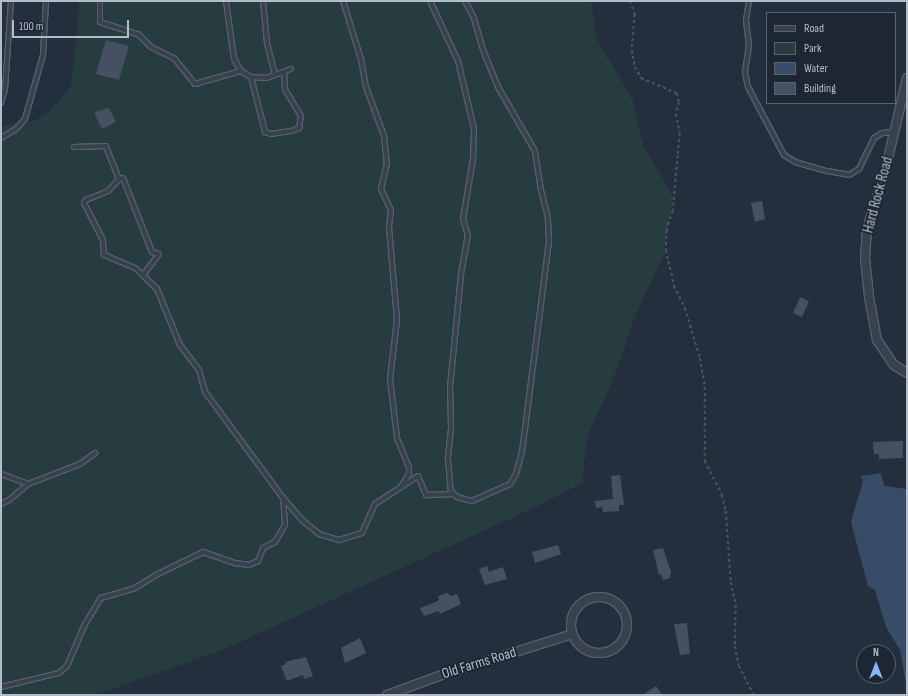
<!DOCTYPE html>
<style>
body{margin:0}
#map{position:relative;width:908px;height:696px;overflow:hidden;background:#242f3e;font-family:"Sofia Sans Condensed",sans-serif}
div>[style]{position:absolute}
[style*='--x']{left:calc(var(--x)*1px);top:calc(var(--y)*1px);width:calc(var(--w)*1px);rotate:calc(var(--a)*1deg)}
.green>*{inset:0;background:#263c3f}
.water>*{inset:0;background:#394c67}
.building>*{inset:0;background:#455162}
.path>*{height:1.5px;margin-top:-0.75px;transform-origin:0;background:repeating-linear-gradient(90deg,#44595c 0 3px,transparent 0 6px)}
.roads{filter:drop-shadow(1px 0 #565f6c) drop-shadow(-1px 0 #565f6c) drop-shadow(0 1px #565f6c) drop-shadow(0 -1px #565f6c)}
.service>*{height:4px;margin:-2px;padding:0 2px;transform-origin:2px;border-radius:2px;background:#38414e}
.minor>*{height:8px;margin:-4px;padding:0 4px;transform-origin:4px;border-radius:4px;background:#38414e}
.minor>.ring{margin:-4px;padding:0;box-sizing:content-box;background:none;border:8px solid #38414e;border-radius:50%}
span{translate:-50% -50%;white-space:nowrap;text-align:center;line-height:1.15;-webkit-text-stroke:4px #1d2633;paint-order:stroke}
.street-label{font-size:15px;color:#b4bcc9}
.frame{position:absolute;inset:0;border:2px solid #b4bcc9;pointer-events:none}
.legend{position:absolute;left:766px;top:12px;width:130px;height:92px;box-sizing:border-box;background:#1d2633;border:1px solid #59626f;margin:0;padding:5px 7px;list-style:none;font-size:12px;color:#b4bcc9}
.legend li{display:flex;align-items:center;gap:8px;height:20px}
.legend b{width:20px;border:1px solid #59626f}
.north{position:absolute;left:856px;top:644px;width:40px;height:40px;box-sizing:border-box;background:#1d2633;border:1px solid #59626f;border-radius:50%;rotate:0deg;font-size:11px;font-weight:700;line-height:16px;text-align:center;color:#b4bcc9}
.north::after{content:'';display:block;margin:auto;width:14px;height:18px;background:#8ab4f8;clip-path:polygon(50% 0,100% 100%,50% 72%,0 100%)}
.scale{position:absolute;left:12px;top:20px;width:117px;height:18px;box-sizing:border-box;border:2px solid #b4bcc9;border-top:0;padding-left:5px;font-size:12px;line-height:14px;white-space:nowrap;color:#b4bcc9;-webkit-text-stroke:3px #1d2633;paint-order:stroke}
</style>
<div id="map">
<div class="green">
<div style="clip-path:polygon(77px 1px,591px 1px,596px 38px,633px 100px,643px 145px,673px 196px,663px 256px,636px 314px,612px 382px,587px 437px,582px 483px,536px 507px,220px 651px,95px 695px,1px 695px,1px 126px,34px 121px,50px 111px,71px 86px,79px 8px)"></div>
</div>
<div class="water">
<div style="clip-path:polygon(881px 473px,884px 486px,907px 489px,907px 690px,900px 650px,886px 627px,875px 590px,868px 586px,851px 522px,863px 481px,861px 476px)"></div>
</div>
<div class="building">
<div style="clip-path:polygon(106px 40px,129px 46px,119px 80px,96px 74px)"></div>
<div style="clip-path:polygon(109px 108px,116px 122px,102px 129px,94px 112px)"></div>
<div style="clip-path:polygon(762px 201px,765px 219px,755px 222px,751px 203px)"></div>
<div style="clip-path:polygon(800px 297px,809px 301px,802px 317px,793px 313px)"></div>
<div style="clip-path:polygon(903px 441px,903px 458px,879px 459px,879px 454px,874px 454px,873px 442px)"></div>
<div style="clip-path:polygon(620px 475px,624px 505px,619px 505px,619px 511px,603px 512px,602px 507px,596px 508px,595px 501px,613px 499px,611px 476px)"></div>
<div style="clip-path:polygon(558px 545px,561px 554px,535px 563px,532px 552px)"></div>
<div style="clip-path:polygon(663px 548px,671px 572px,670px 578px,663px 580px,661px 574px,659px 575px,653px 550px)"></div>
<div style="clip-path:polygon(487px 566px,489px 572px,503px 567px,507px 579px,485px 585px,479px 569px)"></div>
<div style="clip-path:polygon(447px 593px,451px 596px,457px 594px,461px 604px,440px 614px,439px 611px,424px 616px,420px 608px,436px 602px,439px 600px,438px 596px)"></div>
<div style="clip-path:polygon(687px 623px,690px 654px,680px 655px,674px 624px)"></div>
<div style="clip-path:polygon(360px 638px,366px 653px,345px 663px,341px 648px)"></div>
<div style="clip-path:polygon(306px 657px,313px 676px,304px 679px,303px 675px,287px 681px,281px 666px,286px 664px,285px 662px)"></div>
<div style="clip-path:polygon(656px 686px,662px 695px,643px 695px)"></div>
</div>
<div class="path">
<div style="--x:630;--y:1;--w:14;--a:69"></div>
<div style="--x:635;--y:14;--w:36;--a:95"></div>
<div style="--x:632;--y:50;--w:17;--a:80"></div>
<div style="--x:635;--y:67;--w:13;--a:61"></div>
<div style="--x:641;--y:78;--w:39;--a:23"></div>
<div style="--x:677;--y:93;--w:9;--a:77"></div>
<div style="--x:679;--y:102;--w:12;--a:104"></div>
<div style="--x:676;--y:114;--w:19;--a:78"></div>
<div style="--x:680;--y:133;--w:22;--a:95"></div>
<div style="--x:678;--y:155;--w:56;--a:95.1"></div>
<div style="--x:673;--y:211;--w:20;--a:108"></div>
<div style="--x:667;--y:230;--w:20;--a:93"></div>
<div style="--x:666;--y:250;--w:37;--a:77"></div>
<div style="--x:674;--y:286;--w:25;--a:63"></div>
<div style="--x:685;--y:308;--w:52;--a:73.3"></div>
<div style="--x:700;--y:358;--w:29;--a:80"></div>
<div style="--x:705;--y:387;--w:74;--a:90"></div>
<div style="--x:705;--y:461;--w:38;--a:63"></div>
<div style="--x:722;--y:495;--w:16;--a:76"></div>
<div style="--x:726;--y:511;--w:71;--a:86"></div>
<div style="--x:731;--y:582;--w:24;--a:78"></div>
<div style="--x:736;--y:605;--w:41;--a:91.4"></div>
<div style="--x:735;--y:646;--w:20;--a:79"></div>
<div style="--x:739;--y:666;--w:33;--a:63"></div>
</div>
<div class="roads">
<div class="service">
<div style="--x:100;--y:1;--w:21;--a:90"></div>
<div style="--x:100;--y:22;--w:40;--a:18"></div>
<div style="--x:138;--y:34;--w:18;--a:45"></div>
<div style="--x:151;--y:47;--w:25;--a:26"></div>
<div style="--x:174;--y:58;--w:33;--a:51"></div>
<div style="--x:195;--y:84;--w:48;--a:-15.8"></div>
<div style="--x:226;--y:1;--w:59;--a:82.1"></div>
<div style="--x:234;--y:59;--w:14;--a:60"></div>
<div style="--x:241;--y:71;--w:12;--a:31"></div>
<div style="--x:251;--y:77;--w:15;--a:4"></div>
<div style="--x:266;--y:78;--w:9;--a:-18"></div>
<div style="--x:263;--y:1;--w:42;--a:84.6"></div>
<div style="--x:267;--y:43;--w:33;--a:76"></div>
<div style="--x:275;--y:75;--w:17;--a:-21"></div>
<div style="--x:343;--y:1;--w:61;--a:72.8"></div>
<div style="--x:361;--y:59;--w:28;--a:80"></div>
<div style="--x:366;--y:87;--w:52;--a:69.8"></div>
<div style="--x:384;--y:136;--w:27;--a:84"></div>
<div style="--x:387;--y:163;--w:27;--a:103"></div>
<div style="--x:381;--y:189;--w:23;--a:65"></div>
<div style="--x:391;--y:210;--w:17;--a:97"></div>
<div style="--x:389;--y:227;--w:93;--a:85.1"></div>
<div style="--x:397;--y:320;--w:59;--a:96.8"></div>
<div style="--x:390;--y:379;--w:59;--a:83.2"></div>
<div style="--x:397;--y:438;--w:31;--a:68"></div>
<div style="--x:409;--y:467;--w:7;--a:90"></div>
<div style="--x:409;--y:474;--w:13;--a:122"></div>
<div style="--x:749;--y:1;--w:20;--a:99"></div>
<div style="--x:746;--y:21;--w:25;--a:83"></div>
<div style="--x:749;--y:46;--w:26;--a:99"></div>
<div style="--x:745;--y:72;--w:15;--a:79"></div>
<div style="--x:748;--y:87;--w:77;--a:62.1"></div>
<div style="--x:784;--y:155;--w:13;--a:32"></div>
<div style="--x:795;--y:162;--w:33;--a:16"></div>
<div style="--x:827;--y:171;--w:22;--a:10"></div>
<div style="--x:849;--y:175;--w:12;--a:-31"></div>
<div style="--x:859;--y:169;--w:34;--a:-64"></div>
<div style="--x:874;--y:138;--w:9;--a:-32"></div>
<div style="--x:882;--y:133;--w:12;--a:-5"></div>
<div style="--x:251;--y:77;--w:57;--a:75.7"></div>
<div style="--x:265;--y:132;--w:6;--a:18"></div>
<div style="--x:271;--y:134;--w:20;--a:-9"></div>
<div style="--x:291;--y:131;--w:9;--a:-21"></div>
<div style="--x:299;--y:128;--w:12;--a:-81"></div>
<div style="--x:301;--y:116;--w:31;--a:-121"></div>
<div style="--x:285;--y:89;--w:17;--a:-93"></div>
<div style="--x:1;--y:103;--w:15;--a:-74"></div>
<div style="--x:5;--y:89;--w:88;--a:-86.1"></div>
<div style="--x:1;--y:138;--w:17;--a:-31"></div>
<div style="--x:16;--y:129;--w:13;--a:-48"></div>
<div style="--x:25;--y:119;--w:66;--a:-74.3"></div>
<div style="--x:43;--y:55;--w:54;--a:-86.8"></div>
<div style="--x:119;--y:179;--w:4;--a:-14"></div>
<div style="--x:123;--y:178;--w:79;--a:68.6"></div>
<div style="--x:152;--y:252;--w:7;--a:16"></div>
<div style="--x:159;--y:254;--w:25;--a:127"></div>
<div style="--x:1;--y:474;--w:29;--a:20"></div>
<div style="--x:451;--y:491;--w:8;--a:45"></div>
<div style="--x:457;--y:497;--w:16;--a:15"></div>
<div style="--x:472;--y:501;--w:42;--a:-24.1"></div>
<div style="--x:510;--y:484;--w:12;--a:-59"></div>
<div style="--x:516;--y:474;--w:23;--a:-75"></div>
<div style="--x:522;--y:452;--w:214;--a:-82.7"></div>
<div style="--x:549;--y:240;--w:22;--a:-93"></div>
<div style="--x:548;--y:218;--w:29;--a:-104"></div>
<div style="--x:541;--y:190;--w:39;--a:-99"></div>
<div style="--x:535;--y:151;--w:74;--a:-120"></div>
<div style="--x:498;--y:87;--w:40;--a:-112"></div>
<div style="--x:483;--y:50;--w:33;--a:-106"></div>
<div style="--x:474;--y:18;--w:19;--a:-118"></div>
<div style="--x:283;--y:498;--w:29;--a:49"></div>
<div style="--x:302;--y:520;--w:22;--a:39"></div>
<div style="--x:319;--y:534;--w:21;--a:17"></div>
<div style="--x:339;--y:540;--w:24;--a:-17"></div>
<div style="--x:362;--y:533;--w:32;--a:-66"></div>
<div style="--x:375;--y:504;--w:51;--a:-33.1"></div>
<div style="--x:418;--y:476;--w:21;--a:67"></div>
<div style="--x:426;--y:495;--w:25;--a:-2"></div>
<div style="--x:451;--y:494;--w:37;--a:-95"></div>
<div style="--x:448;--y:457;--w:30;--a:-84"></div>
<div style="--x:451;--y:427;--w:40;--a:-91.4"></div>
<div style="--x:450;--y:387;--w:114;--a:-84.4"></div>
<div style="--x:461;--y:274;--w:39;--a:-80"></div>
<div style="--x:468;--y:236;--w:18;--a:-106"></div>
<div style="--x:463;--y:219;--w:61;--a:-80.5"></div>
<div style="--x:473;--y:159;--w:30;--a:-88"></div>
<div style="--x:474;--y:129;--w:70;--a:-103.2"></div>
<div style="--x:458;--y:61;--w:66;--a:-115"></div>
<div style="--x:1;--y:504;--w:9;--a:-27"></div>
<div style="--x:9;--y:500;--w:25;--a:-40"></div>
<div style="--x:28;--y:484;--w:56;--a:-21"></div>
<div style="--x:80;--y:464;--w:19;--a:-36"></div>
<div style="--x:1;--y:687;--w:60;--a:-13.6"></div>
<div style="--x:59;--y:673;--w:11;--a:-41"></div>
<div style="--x:67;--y:666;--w:43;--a:-67"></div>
<div style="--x:84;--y:626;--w:33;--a:-59"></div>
<div style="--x:101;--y:598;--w:33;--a:-16"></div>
<div style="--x:133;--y:589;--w:31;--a:-31"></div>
<div style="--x:160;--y:573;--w:48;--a:-26"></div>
<div style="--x:203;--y:552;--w:34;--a:19"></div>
<div style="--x:235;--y:563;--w:14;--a:8"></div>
<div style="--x:249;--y:565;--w:10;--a:-24"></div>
<div style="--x:258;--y:561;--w:14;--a:-69"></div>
<div style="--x:263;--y:548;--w:13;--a:-27"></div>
<div style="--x:275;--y:542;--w:20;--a:-60"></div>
<div style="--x:285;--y:525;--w:27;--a:-94"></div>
<div style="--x:283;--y:498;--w:132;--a:-126.3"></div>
<div style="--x:205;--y:392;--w:23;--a:-105"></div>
<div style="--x:199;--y:370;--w:31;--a:-127"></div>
<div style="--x:180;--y:345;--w:61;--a:-112.3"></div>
<div style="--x:157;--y:289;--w:30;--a:-136"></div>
<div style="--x:135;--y:268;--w:34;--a:-157"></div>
<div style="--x:104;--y:255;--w:15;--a:-94"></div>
<div style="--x:103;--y:240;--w:42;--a:-117.2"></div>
<div style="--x:84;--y:203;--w:4;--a:-56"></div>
<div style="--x:86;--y:200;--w:24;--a:-22"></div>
<div style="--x:108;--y:191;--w:16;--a:-47"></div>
<div style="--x:119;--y:179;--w:35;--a:-112"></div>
<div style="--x:106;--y:146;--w:32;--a:178"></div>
</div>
<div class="minor">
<div style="--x:907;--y:78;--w:100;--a:103.3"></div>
<div style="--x:884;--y:175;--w:57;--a:107.5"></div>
<div style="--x:867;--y:229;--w:29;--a:94"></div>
<div style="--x:865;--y:258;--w:39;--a:84"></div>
<div style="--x:869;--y:297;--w:44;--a:79.5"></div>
<div style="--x:877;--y:340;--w:30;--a:56"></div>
<div style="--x:894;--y:365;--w:15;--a:32"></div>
<div class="ring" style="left:571px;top:597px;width:48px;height:48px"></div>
<div style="--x:387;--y:695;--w:59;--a:-20"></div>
<div style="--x:442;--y:675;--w:137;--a:-17.4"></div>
</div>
</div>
<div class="street-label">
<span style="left:878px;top:195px;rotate:-75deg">Hard Rock Road</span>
<span style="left:479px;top:663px;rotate:-17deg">Old Farms Road</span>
</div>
<div class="frame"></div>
<ul class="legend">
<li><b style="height:5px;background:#38414e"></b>Road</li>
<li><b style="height:11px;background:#263c3f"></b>Park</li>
<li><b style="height:11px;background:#394c67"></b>Water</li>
<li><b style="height:11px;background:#455162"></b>Building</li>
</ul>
<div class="north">N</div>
<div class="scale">100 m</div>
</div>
